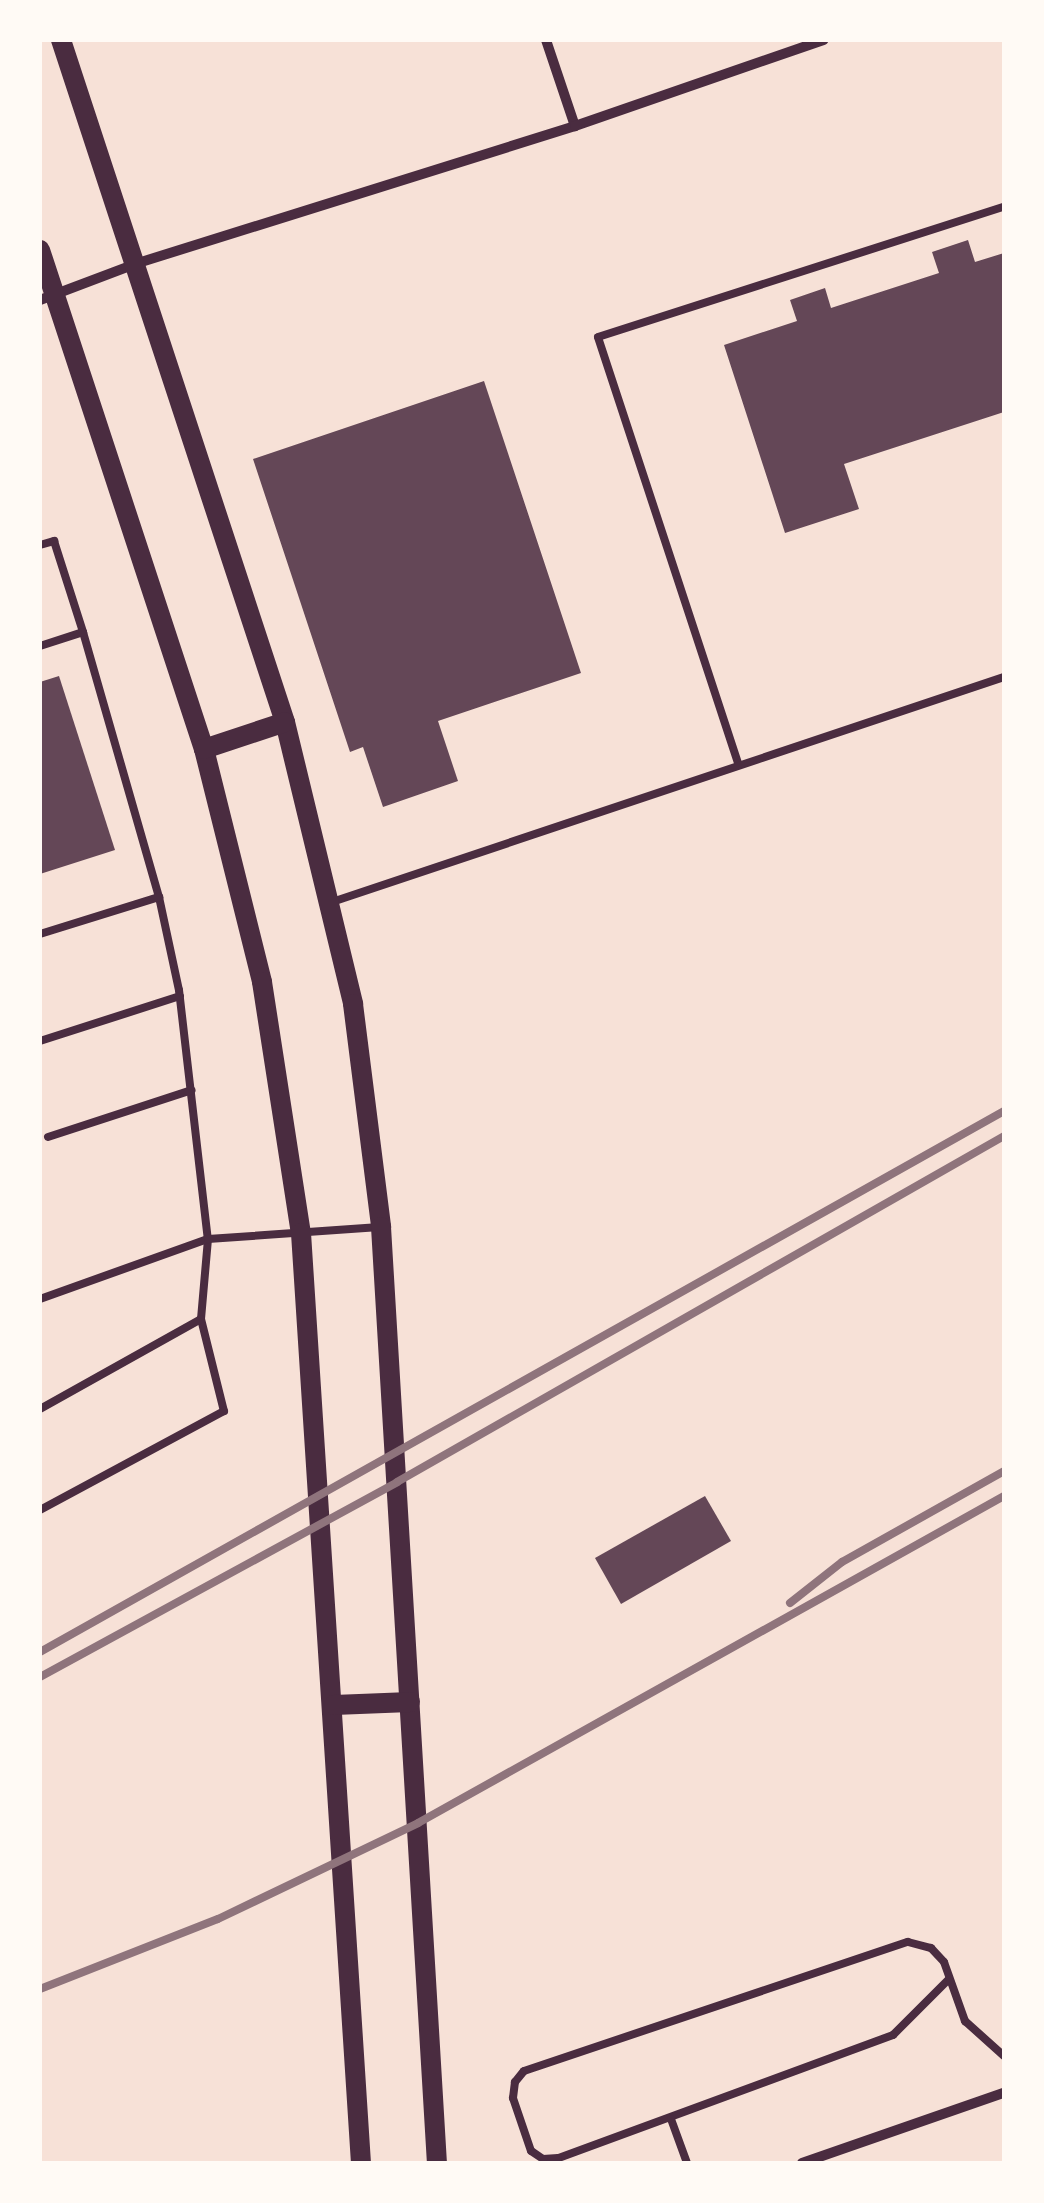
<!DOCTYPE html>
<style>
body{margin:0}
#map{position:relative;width:1044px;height:2203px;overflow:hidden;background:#f7e1d7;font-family:"Fira Sans",sans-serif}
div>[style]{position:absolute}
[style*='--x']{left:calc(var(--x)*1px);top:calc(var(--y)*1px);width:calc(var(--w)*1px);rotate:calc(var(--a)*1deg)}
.building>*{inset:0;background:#644757}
.service>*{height:8px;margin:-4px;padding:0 4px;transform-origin:4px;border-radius:4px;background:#4a2c40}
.minor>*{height:10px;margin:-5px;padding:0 5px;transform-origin:5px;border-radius:5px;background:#4a2c40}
.secondary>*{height:20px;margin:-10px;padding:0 10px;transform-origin:10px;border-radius:10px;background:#4a2c40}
.rail>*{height:8px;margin:-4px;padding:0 4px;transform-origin:4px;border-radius:4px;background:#8f747c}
span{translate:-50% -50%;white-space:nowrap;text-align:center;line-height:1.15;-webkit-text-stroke:8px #fffaf5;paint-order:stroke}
.frame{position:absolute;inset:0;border:42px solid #fffaf5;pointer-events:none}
</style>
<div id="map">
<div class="building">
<div style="clip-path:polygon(968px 240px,975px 262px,1004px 253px,1004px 412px,844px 464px,859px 509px,785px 533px,724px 345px,797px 321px,790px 300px,825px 288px,831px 308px,939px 273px,932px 252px)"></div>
<div style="clip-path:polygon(484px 381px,581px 673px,438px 721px,458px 781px,383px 807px,363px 747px,350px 752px,253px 459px)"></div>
<div style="clip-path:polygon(59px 676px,115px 850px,40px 874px,40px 682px)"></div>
<div style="clip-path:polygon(705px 1496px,731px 1541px,621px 1604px,595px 1558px)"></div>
</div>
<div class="service">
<div style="--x:40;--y:545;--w:15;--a:-16"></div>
<div style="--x:54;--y:541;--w:96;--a:72.3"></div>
<div style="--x:83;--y:632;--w:276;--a:74"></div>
<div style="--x:159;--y:897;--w:95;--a:77.9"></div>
<div style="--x:179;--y:990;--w:251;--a:83.4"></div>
<div style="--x:208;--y:1239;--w:80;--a:95"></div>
<div style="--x:201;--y:1319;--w:95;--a:76"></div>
<div style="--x:224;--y:1411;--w:209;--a:151.7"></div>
<div style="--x:40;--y:646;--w:45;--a:-18"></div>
<div style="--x:738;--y:763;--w:448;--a:-108.2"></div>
<div style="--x:598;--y:337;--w:426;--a:-17.8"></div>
<div style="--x:332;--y:902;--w:709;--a:-18.51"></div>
<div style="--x:40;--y:934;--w:125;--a:-17.3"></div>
<div style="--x:40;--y:1041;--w:147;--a:-17.8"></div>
<div style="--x:48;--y:1137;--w:151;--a:-18.1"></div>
<div style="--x:40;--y:1299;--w:178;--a:-19.7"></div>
<div style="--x:208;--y:1239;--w:172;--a:-4"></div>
<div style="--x:40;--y:1409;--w:184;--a:-29.2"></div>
<div style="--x:949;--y:1979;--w:79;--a:135"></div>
<div style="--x:893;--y:2035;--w:357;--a:159.8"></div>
<div style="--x:558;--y:2158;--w:15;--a:176"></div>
<div style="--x:543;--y:2159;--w:14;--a:-146"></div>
<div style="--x:531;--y:2151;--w:56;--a:-108.8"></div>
<div style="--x:513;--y:2098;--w:16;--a:-83"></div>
<div style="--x:515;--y:2082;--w:14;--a:-51"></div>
<div style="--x:524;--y:2071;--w:405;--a:-18.6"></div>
<div style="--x:908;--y:1942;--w:24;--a:15"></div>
<div style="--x:931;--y:1948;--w:19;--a:47"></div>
<div style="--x:944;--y:1962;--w:63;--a:70.4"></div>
<div style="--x:965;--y:2021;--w:52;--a:41.9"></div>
<div style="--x:671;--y:2119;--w:47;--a:70"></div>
</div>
<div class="minor">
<div style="--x:546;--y:40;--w:91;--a:71.4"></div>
<div style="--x:40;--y:300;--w:105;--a:-20.7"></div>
<div style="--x:138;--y:263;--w:458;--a:-17.4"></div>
<div style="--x:575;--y:126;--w:263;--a:-19.1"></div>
<div style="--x:802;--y:2163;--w:213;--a:-19.2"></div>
</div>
<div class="secondary">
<div style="--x:61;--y:40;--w:718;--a:71.82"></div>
<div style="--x:285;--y:722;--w:290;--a:76.4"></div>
<div style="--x:353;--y:1004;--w:225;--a:82.8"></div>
<div style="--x:381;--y:1227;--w:938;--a:86.58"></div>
<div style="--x:40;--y:250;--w:525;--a:71.81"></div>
<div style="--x:204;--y:749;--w:240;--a:76"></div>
<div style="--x:262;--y:982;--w:254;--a:81.2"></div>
<div style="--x:301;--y:1233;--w:932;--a:86.31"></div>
<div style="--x:204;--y:749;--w:85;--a:-18.4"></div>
<div style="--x:334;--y:1705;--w:76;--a:-2.3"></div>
</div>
<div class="rail">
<div style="--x:790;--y:1603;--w:66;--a:-38.3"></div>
<div style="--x:842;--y:1562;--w:186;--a:-29.3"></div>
<div style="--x:40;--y:1652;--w:1105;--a:-29.3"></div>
<div style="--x:40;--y:1677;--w:407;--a:-28.6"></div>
<div style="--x:397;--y:1482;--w:699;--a:-29.68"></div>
<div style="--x:40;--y:1989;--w:191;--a:-21.5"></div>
<div style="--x:218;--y:1919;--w:222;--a:-25.6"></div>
<div style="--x:418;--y:1823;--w:671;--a:-29.16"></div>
</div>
<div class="frame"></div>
</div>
